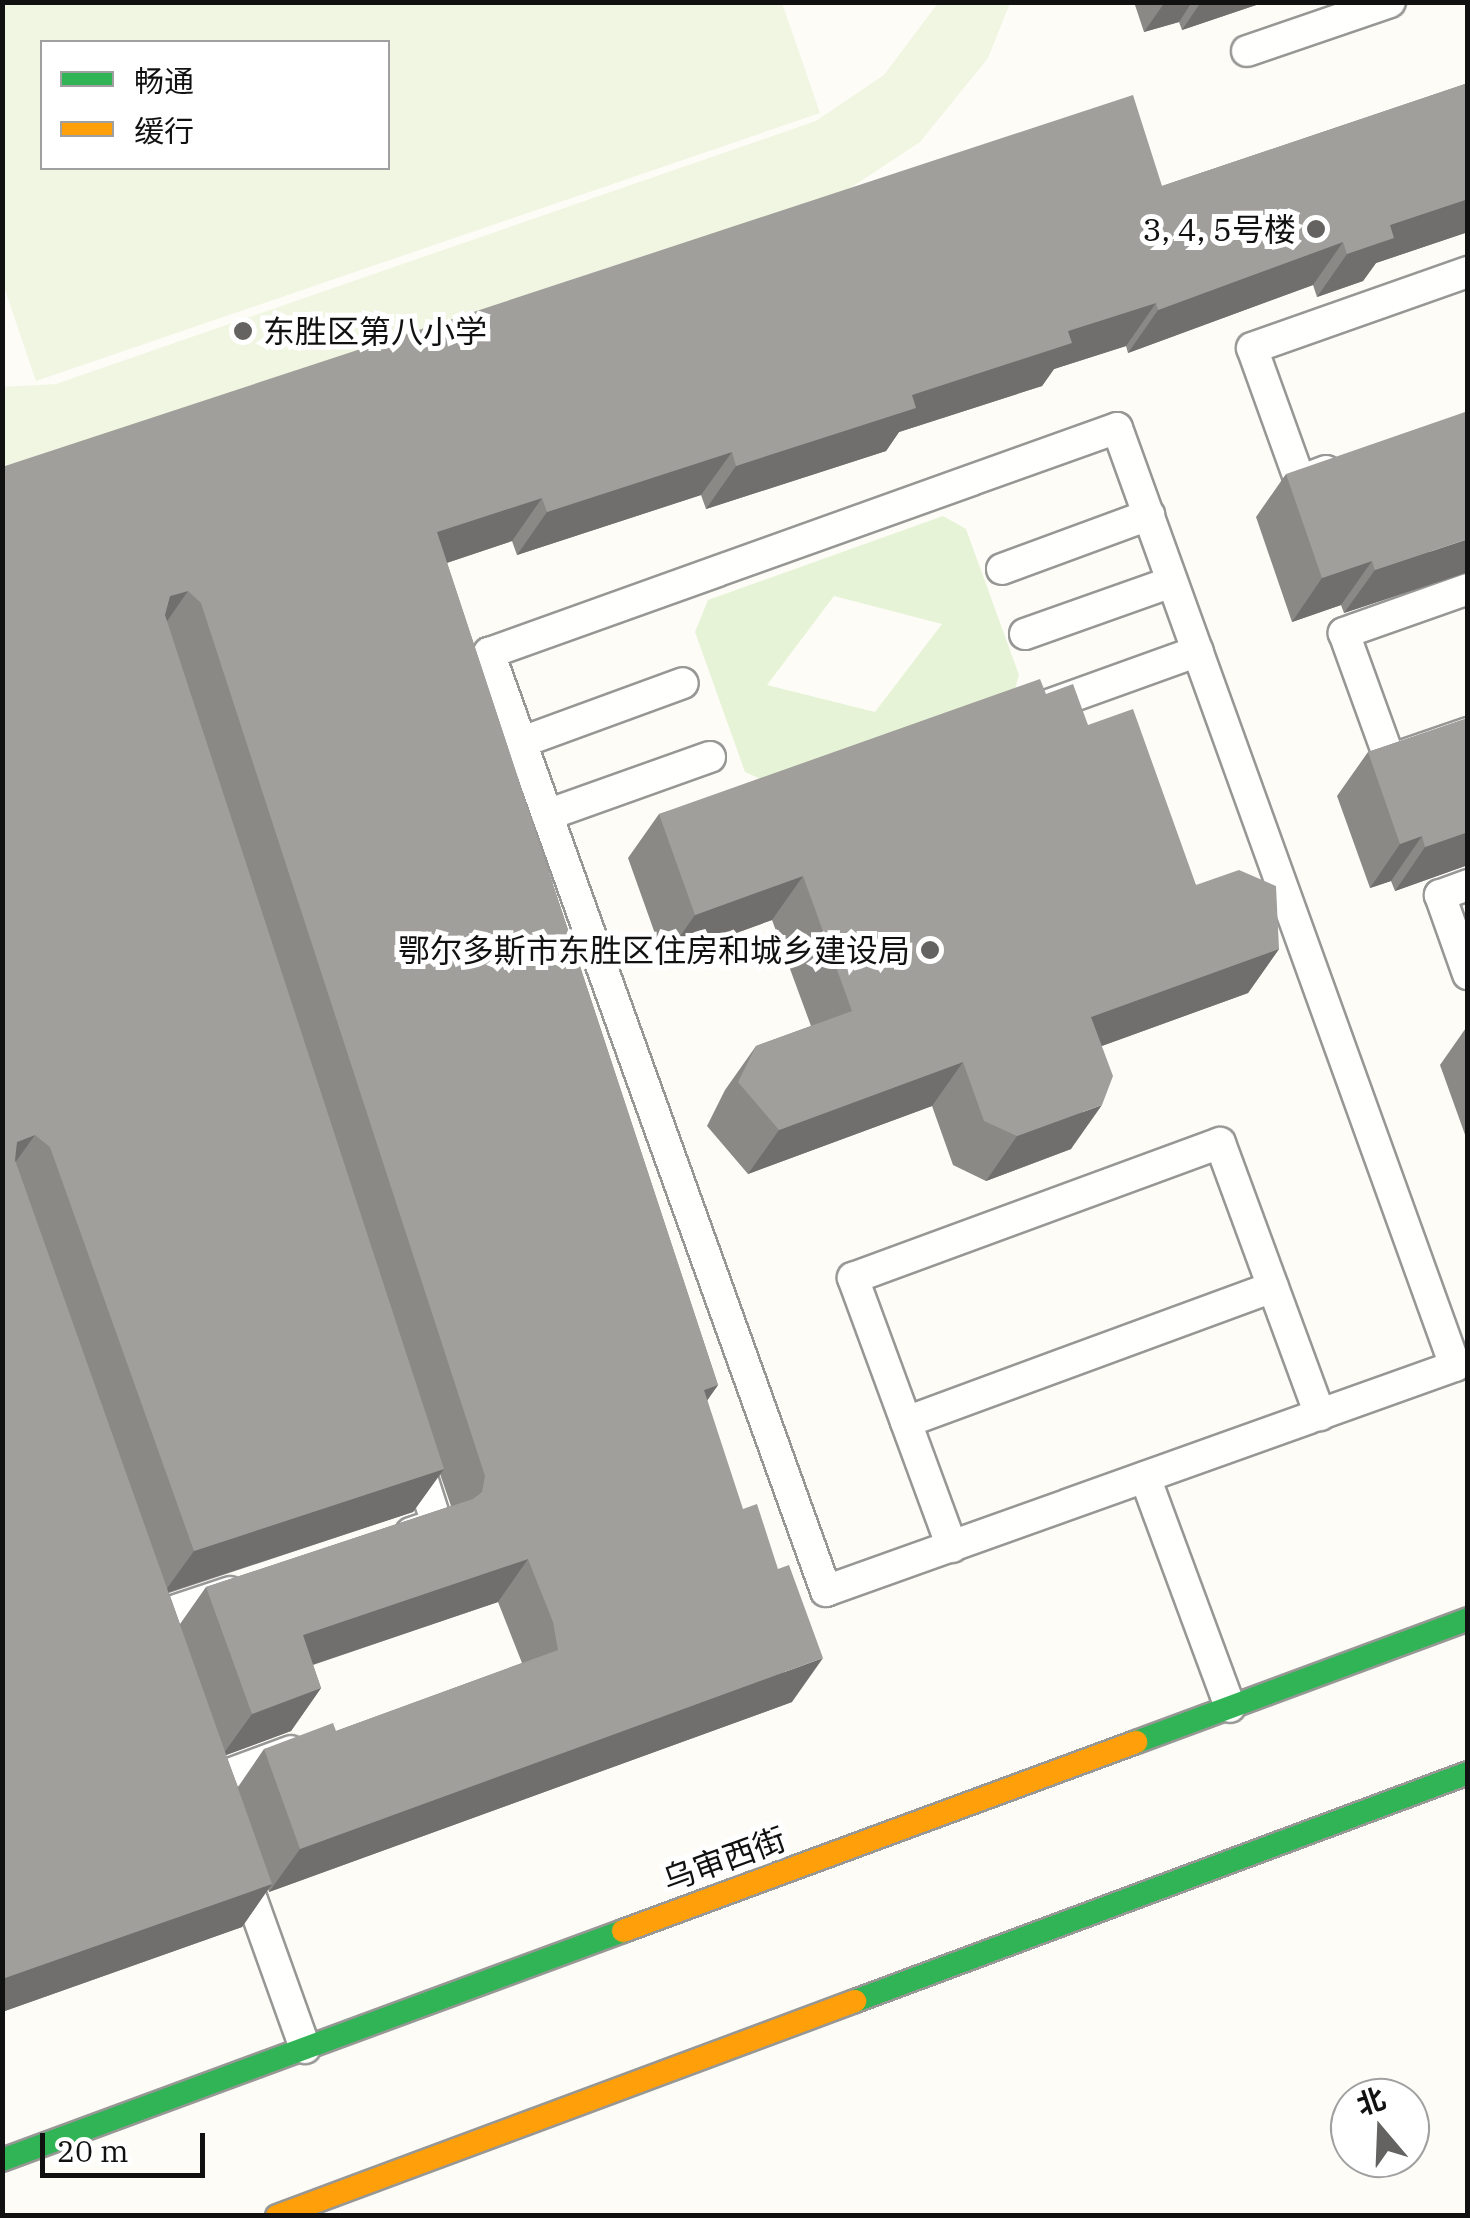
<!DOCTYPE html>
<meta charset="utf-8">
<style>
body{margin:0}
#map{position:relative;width:1470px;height:2218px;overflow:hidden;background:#fdfcf7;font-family:"IBM Plex Serif","Noto Sans SC",serif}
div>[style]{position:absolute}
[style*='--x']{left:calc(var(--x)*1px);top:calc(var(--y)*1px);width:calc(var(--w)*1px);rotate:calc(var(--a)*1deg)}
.green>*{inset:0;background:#e7f3d7}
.pitch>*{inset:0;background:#f0f6e1}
.roads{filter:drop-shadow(2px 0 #979795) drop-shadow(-2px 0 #979795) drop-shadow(0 2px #979795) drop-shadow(0 -2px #979795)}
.lane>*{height:30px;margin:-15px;padding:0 15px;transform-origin:15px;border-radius:15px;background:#fffffe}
.fast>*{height:22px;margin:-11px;padding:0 11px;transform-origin:11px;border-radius:11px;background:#30b455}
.slow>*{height:22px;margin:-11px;padding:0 11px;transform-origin:11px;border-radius:11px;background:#ff9f0a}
.wall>*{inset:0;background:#8a8986}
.shaded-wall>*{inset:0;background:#716f6d}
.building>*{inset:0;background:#a19f9c}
.dots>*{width:28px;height:28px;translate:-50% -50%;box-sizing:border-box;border:5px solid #fff;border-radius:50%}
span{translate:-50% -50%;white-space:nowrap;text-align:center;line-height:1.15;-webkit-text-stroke:10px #fff;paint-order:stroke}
.poi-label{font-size:32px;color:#111}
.right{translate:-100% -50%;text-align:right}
.left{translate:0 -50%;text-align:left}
.street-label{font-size:32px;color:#111}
.frame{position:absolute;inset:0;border:5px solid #111;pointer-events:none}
.legend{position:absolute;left:40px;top:40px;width:350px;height:130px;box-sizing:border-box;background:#fff;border:2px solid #a0a0a0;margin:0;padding:12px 18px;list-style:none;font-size:30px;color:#111}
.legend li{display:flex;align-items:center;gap:20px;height:50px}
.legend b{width:50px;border:2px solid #a0a0a0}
.north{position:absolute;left:1330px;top:2078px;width:100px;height:100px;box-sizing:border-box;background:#fff;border:2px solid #a0a0a0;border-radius:50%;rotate:341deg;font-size:28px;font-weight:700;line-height:40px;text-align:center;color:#111}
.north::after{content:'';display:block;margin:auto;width:35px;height:45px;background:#646362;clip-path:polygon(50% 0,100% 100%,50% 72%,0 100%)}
.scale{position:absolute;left:40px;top:2133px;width:165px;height:45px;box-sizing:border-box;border:5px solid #111;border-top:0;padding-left:12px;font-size:30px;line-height:35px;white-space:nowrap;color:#111;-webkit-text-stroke:8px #fff;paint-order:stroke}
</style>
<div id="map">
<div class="green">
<div style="clip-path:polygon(evenodd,943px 516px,966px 529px,1019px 675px,1012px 699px,772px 784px,745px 772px,695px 632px,708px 600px,943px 516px,834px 596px,942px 624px,875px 712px,767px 685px,834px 596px)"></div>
</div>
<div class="pitch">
<div style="clip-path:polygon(evenodd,2px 3px,782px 3px,820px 113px,36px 381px,3px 284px,2px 3px,42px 42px,388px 42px,388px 168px,42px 168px,42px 42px)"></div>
<div style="clip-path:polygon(938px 3px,1010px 3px,988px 58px,920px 142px,829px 202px,73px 460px,3px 465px,3px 387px,56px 384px,816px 121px,884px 75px)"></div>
</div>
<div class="roads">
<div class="lane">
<div style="--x:1247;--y:51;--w:151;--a:-18.9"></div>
<div style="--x:1117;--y:428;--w:997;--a:70.18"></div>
<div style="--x:1455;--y:1366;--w:668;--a:160.32"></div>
<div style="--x:826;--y:1591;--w:997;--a:-109.76"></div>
<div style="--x:489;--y:653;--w:667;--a:-19.71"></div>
<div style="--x:1326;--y:471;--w:28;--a:159"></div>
<div style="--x:1300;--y:481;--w:141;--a:-109.8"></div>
<div style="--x:1252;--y:348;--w:229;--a:-19.4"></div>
<div style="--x:1002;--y:569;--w:157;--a:-20.2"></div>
<div style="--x:1468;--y:589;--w:132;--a:160.5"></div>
<div style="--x:1344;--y:633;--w:135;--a:70.1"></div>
<div style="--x:1390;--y:760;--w:83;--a:-19.1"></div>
<div style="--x:1025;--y:634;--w:156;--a:-19.5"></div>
<div style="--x:1051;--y:704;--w:156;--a:-19.8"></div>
<div style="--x:522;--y:742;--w:171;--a:-20.1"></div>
<div style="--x:547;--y:815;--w:173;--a:-19.6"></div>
<div style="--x:1468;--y:885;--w:30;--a:160"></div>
<div style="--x:1440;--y:895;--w:84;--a:70.5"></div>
<div style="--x:906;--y:1422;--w:391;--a:-20.2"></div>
<div style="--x:1145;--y:1477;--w:245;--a:69.7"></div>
<div style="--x:411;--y:1533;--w:28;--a:-19"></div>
<div style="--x:437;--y:1524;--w:71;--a:-107.9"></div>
<div style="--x:952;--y:1547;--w:287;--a:-110.2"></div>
<div style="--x:853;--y:1278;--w:391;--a:-20.2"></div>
<div style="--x:1220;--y:1143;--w:290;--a:69.8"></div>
<div style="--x:152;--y:1618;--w:82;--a:-18.4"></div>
<div style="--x:210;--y:1781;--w:86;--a:-20.3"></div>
<div style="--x:242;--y:1872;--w:187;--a:70.3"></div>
</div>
<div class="fast">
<div style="--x:1136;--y:1742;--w:354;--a:-20.3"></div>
<div style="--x:855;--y:2001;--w:654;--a:-20.4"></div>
<div style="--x:2;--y:2160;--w:662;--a:-20.24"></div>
</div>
<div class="slow">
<div style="--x:623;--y:1931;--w:547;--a:-20.22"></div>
<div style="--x:277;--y:2216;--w:617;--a:-20.4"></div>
</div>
</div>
<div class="wall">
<div style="clip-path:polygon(1134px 2px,1265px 2px,1182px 30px,1179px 22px,1144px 32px)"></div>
<div style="clip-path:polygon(evenodd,1468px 83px,1468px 232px,1376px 263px,1363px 281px,1317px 297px,1313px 285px,1128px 353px,1126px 346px,1054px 369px,1042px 386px,899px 432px,886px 451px,706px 509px,701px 495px,517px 555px,512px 541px,447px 563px,718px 1385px,707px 1400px,792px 1702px,269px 1892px,268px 1889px,242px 1927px,2px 2012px,2px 467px,1162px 186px,1468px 83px,440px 1474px,451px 1506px,206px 1587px,180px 1624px,169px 1593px,413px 1512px,440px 1474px,1468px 83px,498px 1602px,522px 1663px,336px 1731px,264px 1749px,238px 1787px,226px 1755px,291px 1731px,321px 1688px,313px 1665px,498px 1602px)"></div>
<div style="clip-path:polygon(1286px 474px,1468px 572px,1344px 613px,1341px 605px,1292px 622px,1256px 517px)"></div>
<div style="clip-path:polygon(1046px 694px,1088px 725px,1196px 885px,1279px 949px,1248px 993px,1102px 1046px,1071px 1149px,986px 1181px,953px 1165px,932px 1106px,748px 1174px,707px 1126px,725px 1090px,756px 1046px,811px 1026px,772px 920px,664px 959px,628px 858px,659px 814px)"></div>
<div style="clip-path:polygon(1468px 718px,1468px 865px,1395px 891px,1391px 881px,1370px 888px,1337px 796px,1368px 752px)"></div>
<div style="clip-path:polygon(1468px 1025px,1468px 1143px,1440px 1065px)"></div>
</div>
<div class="shaded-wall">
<div style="clip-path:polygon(1165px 2px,1192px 2px,1179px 22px,1144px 32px)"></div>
<div style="clip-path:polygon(1201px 2px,1265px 2px,1182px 30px)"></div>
<div style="clip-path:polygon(1468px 199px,1468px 232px,1376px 263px,1363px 281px,1317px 297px,1347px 254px,1390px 225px)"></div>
<div style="clip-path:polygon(1343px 242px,1313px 285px,1128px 353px,1158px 310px)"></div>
<div style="clip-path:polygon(1156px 303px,1126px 346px,1054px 369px,1042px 386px,899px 432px,886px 451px,706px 509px,736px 466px,1068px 331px)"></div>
<div style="clip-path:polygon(732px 452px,701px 495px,517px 555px,547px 512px)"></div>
<div style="clip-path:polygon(542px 498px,512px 541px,407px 576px,437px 532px)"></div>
<div style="clip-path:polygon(1468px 539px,1468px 572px,1344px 613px,1375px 570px)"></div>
<div style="clip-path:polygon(1372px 561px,1341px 605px,1292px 622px,1322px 578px)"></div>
<div style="clip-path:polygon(188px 591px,158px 634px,170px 596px)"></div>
<div style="clip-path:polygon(1468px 832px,1468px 865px,1395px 891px,1425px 847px)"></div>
<div style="clip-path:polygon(1422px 836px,1391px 881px,1370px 888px,1400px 844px)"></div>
<div style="clip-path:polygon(803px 876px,772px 920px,664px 959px,695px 915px)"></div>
<div style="clip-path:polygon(1279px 949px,1248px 993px,1060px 1061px,1091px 1017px)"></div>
<div style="clip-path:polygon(963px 1062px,932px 1106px,748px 1174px,779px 1130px)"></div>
<div style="clip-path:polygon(1102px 1105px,1071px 1149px,986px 1181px,1017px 1136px)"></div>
<div style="clip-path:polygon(35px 1135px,4px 1178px,17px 1142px)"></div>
<div style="clip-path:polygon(718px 1385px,688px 1428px,704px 1390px)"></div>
<div style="clip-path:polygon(444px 1469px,413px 1512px,163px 1594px,194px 1551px)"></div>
<div style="clip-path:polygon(528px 1559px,498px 1602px,273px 1678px,303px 1635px)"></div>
<div style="clip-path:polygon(823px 1658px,792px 1702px,269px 1892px,300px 1849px)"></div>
<div style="clip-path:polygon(321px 1688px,291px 1731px,221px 1757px,252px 1714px)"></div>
<div style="clip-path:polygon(272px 1884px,242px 1927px,2px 2012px,2px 1979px)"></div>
</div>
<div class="building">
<div style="clip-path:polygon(1468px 83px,1468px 199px,1390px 225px,1394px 238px,1347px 254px,1343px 242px,1158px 310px,1156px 303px,1068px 331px,1072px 343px,912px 395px,916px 408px,736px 466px,732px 452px,547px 512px,542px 498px,437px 532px,718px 1385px,704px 1390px,743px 1509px,757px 1504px,778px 1569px,789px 1565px,823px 1658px,300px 1849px,264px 1749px,333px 1723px,336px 1731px,558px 1650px,553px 1622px,528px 1559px,303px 1635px,321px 1688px,252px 1714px,206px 1587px,473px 1499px,482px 1492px,485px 1476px,201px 603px,188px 591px,170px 596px,165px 615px,444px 1469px,194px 1551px,50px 1147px,35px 1135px,17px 1142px,15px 1160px,272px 1884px,2px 1979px,2px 467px,1133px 95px,1162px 186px)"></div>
<div style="clip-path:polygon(1468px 411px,1468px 539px,1375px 570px,1372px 561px,1322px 578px,1286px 474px)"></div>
<div style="clip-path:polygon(1040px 679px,1046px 694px,1073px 684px,1088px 725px,1133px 709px,1196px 885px,1239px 870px,1276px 886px,1279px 949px,1091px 1017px,1113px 1076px,1102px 1105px,1017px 1136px,984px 1121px,963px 1062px,779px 1130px,738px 1082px,756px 1046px,852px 1011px,803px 876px,695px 915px,659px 814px)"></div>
<div style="clip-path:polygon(1468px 718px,1468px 832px,1425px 847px,1422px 836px,1400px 844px,1368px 752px)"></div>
</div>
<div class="dots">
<div style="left:1316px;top:229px;background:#646362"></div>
<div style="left:243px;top:331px;background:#646362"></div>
<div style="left:930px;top:950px;background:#646362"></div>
</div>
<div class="poi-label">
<span class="right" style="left:1296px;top:229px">3, 4, 5号楼</span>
<span class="left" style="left:263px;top:331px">东胜区第八小学</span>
<span class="right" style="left:910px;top:950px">鄂尔多斯市东胜区住房和城乡建设局</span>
</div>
<div class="street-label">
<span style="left:724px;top:1859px;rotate:-20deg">乌审西街</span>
</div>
<div class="frame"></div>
<ul class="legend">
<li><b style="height:12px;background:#30b455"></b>畅通</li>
<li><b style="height:12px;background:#ff9f0a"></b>缓行</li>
</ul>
<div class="north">北</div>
<div class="scale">20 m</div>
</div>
